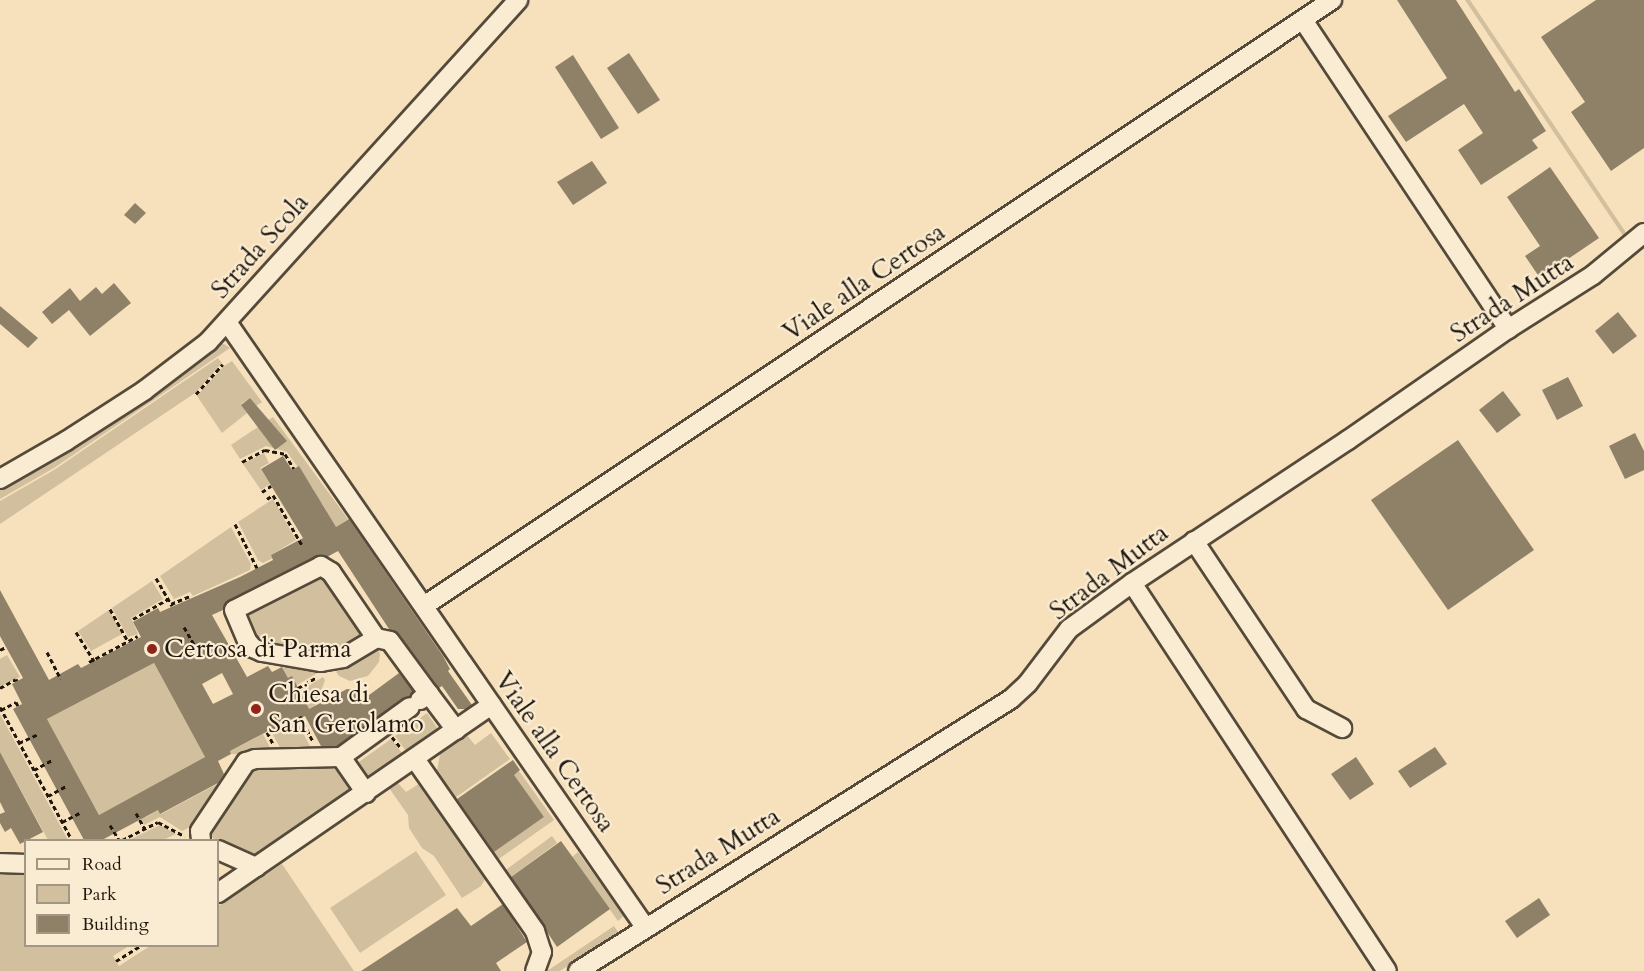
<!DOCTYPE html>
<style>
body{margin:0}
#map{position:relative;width:1644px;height:971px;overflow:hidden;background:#f7e1bc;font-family:Cardo,serif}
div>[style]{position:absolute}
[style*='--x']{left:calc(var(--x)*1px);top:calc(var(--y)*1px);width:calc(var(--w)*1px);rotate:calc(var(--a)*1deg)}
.green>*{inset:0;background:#d2bf9e}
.building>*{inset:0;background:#8f8068}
.path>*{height:3px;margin-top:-1.5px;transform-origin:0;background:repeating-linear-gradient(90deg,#1f170e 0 4.5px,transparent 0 7.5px)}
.roads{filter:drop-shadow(2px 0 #554a3a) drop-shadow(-2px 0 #554a3a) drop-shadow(0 2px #554a3a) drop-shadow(0 -2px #554a3a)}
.minor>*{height:18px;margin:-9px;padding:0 9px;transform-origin:9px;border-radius:9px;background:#faecd3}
.dots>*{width:16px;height:16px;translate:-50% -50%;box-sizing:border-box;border:3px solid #faecd3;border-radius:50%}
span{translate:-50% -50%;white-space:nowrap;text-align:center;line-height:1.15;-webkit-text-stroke:4.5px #faecd3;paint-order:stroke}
.street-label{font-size:26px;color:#1f170e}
.poi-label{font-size:26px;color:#1f170e}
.left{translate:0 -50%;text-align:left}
.legend{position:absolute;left:24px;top:839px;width:195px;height:108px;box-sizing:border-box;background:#faecd3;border:2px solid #a29784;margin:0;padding:8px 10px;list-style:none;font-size:18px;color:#1f170e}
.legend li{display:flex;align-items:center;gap:12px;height:30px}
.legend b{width:30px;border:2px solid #a29784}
</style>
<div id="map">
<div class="green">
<div style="clip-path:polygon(1465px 0,1470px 0,1629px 237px,1626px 240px)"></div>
<div style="clip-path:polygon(218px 344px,224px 344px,230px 348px,54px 468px,0 499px,0 484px)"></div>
<div style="clip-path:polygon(218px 358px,222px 363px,195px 393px,0 524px,0 501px,54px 470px)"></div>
<div style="clip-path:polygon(232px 361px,262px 402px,256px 406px,250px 398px,241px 404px,247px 413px,222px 433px,197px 396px,224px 366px)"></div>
<div style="clip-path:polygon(273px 417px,348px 519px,332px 530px,326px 510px,321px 502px,314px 506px,314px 490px,287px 452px,266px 446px,240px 459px,231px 445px)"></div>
<div style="clip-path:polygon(264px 453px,269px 463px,260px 468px,270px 484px,261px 490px,243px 464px)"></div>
<div style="clip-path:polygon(273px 499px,296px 540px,271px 555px,273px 558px,263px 563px,258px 560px,238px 522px)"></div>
<div style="clip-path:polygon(231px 527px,251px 564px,250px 570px,193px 596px,190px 592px,174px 599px,160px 576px)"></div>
<div style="clip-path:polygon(321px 571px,369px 634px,328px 654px,263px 647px,257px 641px,241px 611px)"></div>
<div style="clip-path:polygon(152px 581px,163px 599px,131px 618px,138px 634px,128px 637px,112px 608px)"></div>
<div style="clip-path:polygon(109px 610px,122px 634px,91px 651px,78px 631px)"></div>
<div style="clip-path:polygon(377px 646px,380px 654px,379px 662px,368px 676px,350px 681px,339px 676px,336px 672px)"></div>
<div style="clip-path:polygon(7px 655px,20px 677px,0 687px,0 659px)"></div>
<div style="clip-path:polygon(154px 663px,205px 757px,99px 815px,47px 719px)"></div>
<div style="clip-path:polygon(289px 665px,318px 669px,319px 672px,297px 685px,288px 678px,283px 668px)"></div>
<div style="clip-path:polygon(323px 677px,325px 680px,316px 705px,305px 711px,300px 691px)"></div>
<div style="clip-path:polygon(427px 713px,440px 732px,409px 755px,395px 736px)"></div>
<div style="clip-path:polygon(0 714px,68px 840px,48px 840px,0 752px)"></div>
<div style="clip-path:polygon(297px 721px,315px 756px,284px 755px,272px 733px)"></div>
<div style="clip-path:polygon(491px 733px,510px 759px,452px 800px,436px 776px,440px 754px,466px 734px,475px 745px)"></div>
<div style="clip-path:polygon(263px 734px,274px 755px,231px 754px,230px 751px)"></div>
<div style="clip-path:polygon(391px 739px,406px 758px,369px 784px,356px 764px)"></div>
<div style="clip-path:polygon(249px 766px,328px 766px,342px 773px,356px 793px,259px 858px,213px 838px,209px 833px)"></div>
<div style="clip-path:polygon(519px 771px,554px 820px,496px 861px,491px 854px,544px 817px,513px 775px)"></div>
<div style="clip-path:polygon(227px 779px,202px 821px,182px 831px,160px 817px,144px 825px,138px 812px,142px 810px,146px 817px,158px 810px,161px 814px)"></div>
<div style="clip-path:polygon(396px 781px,406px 792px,422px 782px,458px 839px,465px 842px,487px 876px,481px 886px,462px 898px,434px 856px,422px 848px,409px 828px,408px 815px,387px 785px)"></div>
<div style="clip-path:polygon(160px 825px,176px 834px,163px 840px,129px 840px)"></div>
<div style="clip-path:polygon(552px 836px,557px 843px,508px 879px,503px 872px)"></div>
<div style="clip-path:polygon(416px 851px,446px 895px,360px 953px,330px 908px)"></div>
<div style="clip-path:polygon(578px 852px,624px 916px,618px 921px,572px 857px)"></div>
<div style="clip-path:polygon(282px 864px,354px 971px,0 971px,0 866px,25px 867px,26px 946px,129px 946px,113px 956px,119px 966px,150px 946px,218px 946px,218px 906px)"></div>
<div style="clip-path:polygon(614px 926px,618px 932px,560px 971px,547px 971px)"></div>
</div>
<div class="building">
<div style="clip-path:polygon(1397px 0,1456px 0,1515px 92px,1519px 89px,1546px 131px,1532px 140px,1538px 148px,1481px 185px,1458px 150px,1483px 133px,1464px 104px,1406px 142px,1388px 116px,1447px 78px)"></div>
<div style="clip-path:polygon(1596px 0,1644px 0,1644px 148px,1611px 171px,1571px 112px,1585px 102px,1541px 37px)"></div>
<div style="clip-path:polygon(629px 53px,660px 100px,638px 114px,607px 68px)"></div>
<div style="clip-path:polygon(573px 55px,619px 128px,601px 139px,555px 67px)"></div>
<div style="clip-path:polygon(592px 161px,607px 183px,573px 205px,557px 182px)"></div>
<div style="clip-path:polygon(1550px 167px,1599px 238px,1540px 278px,1525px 256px,1540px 246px,1507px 197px)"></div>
<div style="clip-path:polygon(135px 203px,146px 213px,135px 224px,124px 215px)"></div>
<div style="clip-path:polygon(114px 283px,131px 303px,90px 336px,69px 310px,52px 324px,42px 312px,70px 288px,80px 301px,96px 287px,102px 294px)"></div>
<div style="clip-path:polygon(0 306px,38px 338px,28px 348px,0 324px)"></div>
<div style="clip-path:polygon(1618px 312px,1637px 336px,1613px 354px,1595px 331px)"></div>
<div style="clip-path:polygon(1568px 377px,1583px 406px,1557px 420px,1542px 390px)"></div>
<div style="clip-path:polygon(1503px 391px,1521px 415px,1497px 433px,1479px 410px)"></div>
<div style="clip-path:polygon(250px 398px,287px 441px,275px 450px,241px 405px)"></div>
<div style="clip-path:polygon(1635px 433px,1644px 451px,1644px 470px,1625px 479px,1609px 446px)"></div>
<div style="clip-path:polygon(1458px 440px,1534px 550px,1448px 610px,1371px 500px)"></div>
<div style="clip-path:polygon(evenodd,283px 456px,292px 470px,299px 466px,336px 527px,349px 519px,443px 656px,450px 669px,448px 671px,472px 705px,466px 709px,458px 709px,442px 686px,439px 688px,399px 634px,389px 629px,338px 551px,327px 557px,316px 556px,229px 600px,223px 610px,212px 615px,247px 677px,268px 666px,272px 672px,282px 667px,288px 678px,292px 676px,309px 709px,347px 689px,353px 690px,361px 701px,399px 673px,413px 691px,410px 696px,337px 746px,321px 746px,305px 716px,272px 733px,270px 730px,230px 751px,231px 754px,218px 761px,224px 774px,218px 783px,160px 814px,158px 810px,102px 840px,84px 840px,13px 709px,22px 704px,12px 684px,23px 678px,0 636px,0 590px,49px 680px,78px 664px,81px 668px,141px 637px,133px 622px,158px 608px,160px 612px,240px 577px,273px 560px,271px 555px,303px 538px,261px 469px,283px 456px,154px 663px,205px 757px,99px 815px,47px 719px,154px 663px,283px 456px,222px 673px,233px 694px,213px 704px,202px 684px,222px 673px)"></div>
<div style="clip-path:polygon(1435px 747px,1447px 764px,1410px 788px,1398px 771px)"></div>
<div style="clip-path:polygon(0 752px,43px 832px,20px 844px,11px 828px,5px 832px,0 823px,0 814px,5px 812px,0 802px)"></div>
<div style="clip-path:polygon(1356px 757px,1374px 784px,1350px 800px,1331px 774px)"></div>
<div style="clip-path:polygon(513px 760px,520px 770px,514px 775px,544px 817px,494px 852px,457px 799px)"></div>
<div style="clip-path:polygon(561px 841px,610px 909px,557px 947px,511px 877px)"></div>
<div style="clip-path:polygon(1539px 898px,1550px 915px,1517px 938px,1505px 921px)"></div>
<div style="clip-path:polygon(503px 904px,527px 942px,496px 963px,501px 971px,361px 971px,457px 908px,471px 926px)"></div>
</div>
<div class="path">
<div style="--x:196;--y:394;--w:40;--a:-48"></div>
<div style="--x:242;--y:462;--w:26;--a:-28"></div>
<div style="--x:265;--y:450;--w:20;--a:11"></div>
<div style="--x:285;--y:454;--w:17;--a:59"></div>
<div style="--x:262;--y:492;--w:11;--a:-34"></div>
<div style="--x:267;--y:499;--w:7;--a:-34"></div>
<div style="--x:273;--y:495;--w:58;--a:59.9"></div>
<div style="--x:235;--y:524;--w:49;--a:63.4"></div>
<div style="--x:156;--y:578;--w:32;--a:60"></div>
<div style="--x:171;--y:604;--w:21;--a:-23"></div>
<div style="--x:110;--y:609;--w:38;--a:61"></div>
<div style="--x:133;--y:619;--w:40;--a:-29.7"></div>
<div style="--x:184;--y:627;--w:24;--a:60"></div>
<div style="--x:76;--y:632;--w:34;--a:58"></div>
<div style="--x:0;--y:650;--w:7;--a:-27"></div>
<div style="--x:47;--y:652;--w:30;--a:63"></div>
<div style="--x:89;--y:662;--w:55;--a:-28"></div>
<div style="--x:0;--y:688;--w:18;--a:-29"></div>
<div style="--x:16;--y:679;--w:2;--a:63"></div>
<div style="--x:298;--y:688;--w:22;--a:-30"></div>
<div style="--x:0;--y:707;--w:151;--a:61.6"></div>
<div style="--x:1;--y:710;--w:17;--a:-28"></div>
<div style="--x:16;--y:702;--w:4;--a:63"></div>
<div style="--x:300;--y:716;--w:29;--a:63"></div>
<div style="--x:267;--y:732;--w:13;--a:63"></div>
<div style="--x:392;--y:737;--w:14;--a:51"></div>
<div style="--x:19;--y:743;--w:21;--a:-25"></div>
<div style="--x:34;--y:770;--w:21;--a:-29"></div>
<div style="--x:48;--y:796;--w:21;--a:-29"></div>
<div style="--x:136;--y:813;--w:18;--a:61"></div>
<div style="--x:62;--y:822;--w:20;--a:-27"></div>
<div style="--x:110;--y:825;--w:17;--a:59"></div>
<div style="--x:122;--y:840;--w:40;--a:-26.6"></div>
<div style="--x:158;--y:822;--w:30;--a:28"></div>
<div style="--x:116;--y:961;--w:28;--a:-32"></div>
</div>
<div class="roads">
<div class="minor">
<div style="--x:1303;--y:20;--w:371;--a:56.4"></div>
<div style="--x:227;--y:322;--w:735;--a:55.36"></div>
<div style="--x:0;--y:479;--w:76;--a:-29.9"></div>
<div style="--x:66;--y:441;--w:94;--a:-32.8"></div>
<div style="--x:145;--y:390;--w:79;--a:-37.3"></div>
<div style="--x:208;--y:342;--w:462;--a:-47.8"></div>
<div style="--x:1194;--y:541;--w:202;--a:56.3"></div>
<div style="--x:1306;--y:709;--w:41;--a:27.8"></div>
<div style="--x:1132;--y:583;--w:464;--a:56.7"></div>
<div style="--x:424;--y:606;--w:1092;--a:-33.72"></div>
<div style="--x:376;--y:638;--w:80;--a:-124.3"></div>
<div style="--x:331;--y:572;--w:12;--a:-149"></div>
<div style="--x:321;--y:566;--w:97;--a:153.2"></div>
<div style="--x:234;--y:610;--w:34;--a:67"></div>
<div style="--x:247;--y:641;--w:9;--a:49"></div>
<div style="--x:253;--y:648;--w:10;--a:24"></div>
<div style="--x:262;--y:652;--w:60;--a:9.6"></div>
<div style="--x:321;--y:662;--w:22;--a:-10"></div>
<div style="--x:343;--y:658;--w:39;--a:-31"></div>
<div style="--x:376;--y:638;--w:14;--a:12"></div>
<div style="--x:390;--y:641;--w:66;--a:53.7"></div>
<div style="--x:420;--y:700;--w:11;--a:-34"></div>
<div style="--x:429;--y:694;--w:45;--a:53.1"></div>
<div style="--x:415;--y:759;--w:210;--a:55.1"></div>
<div style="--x:535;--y:931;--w:22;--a:72"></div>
<div style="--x:542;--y:952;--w:20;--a:110"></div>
<div style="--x:366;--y:793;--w:44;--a:-124.8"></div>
<div style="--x:341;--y:757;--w:85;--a:-35.9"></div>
<div style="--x:201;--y:840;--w:9;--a:-96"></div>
<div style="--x:200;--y:831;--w:83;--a:-56.3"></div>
<div style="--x:246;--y:762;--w:9;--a:-18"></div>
<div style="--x:255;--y:759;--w:86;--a:-1.3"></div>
<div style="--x:218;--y:850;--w:42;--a:24.1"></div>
<div style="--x:0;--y:863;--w:26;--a:2"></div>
<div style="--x:218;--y:893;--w:332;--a:-34.5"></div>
<div style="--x:578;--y:971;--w:511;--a:-32.14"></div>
<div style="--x:1011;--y:699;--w:23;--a:-43"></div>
<div style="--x:1028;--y:683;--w:68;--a:-52.8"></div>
<div style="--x:1069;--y:629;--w:78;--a:-36.1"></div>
<div style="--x:1132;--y:583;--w:259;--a:-33.5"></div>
<div style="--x:1348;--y:440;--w:195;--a:-34.8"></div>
<div style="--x:1508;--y:329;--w:101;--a:-32.4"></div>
<div style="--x:1593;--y:275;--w:66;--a:-39.5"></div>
</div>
</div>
<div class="dots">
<div style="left:152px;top:649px;background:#8f2418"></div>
<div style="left:256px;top:709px;background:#8f2418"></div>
</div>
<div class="street-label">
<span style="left:260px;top:246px;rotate:-48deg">Strada Scola</span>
<span style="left:864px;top:282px;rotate:-34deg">Viale alla Certosa</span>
<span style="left:1512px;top:298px;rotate:-33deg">Strada Mutta</span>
<span style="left:1109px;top:572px;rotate:-37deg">Strada Mutta</span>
<span style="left:555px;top:752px;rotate:55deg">Viale alla Certosa</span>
<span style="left:718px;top:851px;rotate:-32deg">Strada Mutta</span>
</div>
<div class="poi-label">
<span class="left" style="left:164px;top:649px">Certosa di Parma</span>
<span class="left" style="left:268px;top:709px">Chiesa di<br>San Gerolamo</span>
</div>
<ul class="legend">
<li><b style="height:8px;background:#faecd3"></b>Road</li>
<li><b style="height:16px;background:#d2bf9e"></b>Park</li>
<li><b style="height:16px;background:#8f8068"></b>Building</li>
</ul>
</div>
